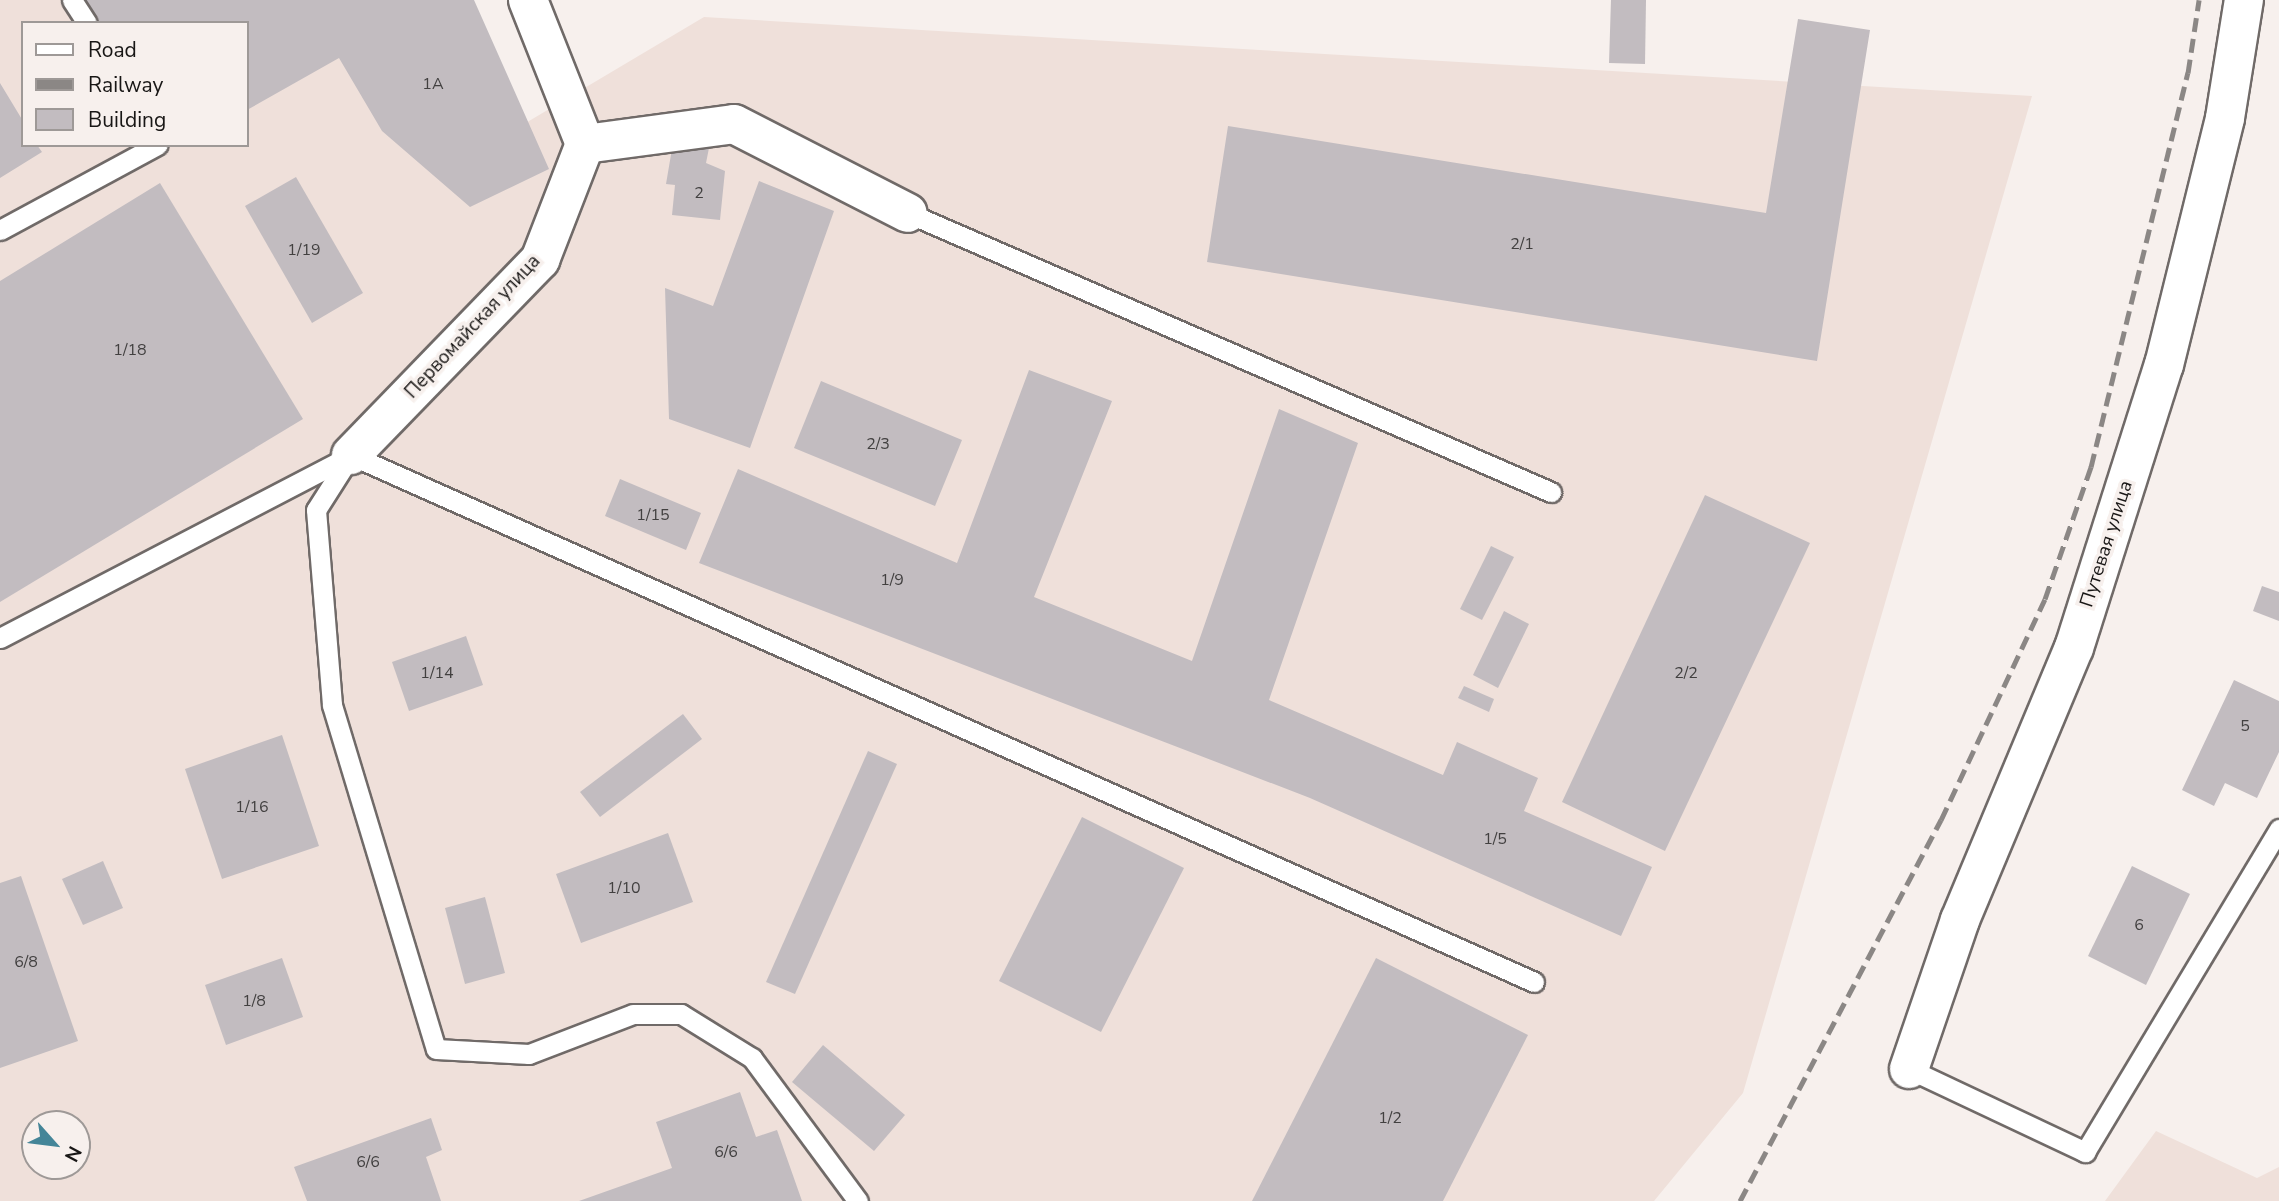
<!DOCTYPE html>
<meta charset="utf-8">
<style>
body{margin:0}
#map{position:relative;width:2279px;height:1201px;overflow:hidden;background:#f7f0ed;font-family:"Nunito Sans",sans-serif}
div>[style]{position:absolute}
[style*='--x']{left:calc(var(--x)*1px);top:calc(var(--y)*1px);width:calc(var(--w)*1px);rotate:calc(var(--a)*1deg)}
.built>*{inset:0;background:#efe0da}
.building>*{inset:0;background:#c2bcc0}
.roads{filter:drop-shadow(2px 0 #706a68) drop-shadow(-2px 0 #706a68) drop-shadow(0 2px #706a68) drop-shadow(0 -2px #706a68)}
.service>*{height:19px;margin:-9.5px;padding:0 9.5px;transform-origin:9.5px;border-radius:9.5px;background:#fff}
.minor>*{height:38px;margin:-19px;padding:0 19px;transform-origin:19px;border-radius:19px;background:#fff}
.rail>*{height:5px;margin-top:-2.5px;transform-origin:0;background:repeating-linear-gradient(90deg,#8b8785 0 14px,transparent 0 21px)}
span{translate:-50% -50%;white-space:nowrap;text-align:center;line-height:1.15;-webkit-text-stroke:7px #f7f0ed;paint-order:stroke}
.number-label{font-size:16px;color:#424040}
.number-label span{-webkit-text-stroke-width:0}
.street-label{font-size:19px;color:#181615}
.legend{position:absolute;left:21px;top:21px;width:228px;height:126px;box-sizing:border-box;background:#f7f0ed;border:2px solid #9e9997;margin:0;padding:9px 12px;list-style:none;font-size:21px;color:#181615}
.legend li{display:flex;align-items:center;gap:14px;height:35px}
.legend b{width:35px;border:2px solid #9e9997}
.north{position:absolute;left:21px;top:1110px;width:70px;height:70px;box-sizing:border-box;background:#f7f0ed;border:2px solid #9e9997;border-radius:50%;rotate:118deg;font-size:19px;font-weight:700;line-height:28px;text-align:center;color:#181615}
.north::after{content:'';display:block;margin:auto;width:24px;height:32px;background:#448598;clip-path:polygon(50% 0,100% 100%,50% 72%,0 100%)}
</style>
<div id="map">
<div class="built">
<div style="clip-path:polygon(evenodd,0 0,432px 0,492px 143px,704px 17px,2032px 96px,1743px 1093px,1654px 1201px,0 1201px,0 0,23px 23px,247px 23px,247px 145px,23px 145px,23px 23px,0 0,35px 1124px,77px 1124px,77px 1166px,35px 1166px,35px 1124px)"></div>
<div style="clip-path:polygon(2156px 1131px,2257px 1178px,2279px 1167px,2279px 1201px,2105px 1201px)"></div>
</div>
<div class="building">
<div style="clip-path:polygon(83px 0,474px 0,549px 169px,470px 207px,382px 131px,339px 58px,247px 110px,247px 23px,98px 23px)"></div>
<div style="clip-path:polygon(1611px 0,1646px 0,1645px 64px,1609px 63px)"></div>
<div style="clip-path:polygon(1798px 19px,1870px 30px,1817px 361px,1207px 262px,1228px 126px,1766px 213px)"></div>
<div style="clip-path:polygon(0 83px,23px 121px,23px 145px,37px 145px,42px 152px,0 178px)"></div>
<div style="clip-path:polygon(674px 137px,710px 143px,706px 163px,725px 171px,720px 220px,672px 215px,675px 185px,666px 184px)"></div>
<div style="clip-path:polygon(296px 177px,363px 293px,312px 323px,245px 206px)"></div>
<div style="clip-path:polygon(759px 181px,834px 211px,750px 448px,669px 419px,665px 288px,713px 306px)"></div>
<div style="clip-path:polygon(160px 183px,303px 419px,0 602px,0 281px)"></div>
<div style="clip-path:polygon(1029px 370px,1112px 401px,1034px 597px,1192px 661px,1279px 409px,1358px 443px,1269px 700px,1443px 775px,1457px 742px,1538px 778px,1524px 811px,1652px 867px,1621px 936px,1310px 798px,699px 563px,738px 469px,957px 563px)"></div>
<div style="clip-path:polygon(821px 381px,962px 440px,935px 506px,794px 448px)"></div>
<div style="clip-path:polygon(620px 479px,701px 513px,686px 550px,605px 516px)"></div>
<div style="clip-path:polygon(1705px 495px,1810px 543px,1665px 851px,1562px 802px)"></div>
<div style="clip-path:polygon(1491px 546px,1514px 557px,1482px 620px,1460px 609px)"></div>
<div style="clip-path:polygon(2262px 586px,2279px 592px,2279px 621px,2253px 611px)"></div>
<div style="clip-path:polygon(1504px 611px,1529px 624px,1498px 688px,1473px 675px)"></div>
<div style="clip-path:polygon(466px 636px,483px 685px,409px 711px,392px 662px)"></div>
<div style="clip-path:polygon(2234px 680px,2279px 701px,2279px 752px,2257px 798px,2225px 783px,2214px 806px,2182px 790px)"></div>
<div style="clip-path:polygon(1464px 686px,1494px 699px,1489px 712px,1458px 698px)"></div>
<div style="clip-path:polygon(683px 714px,702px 739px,600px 817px,580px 792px)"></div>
<div style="clip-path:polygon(282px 735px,319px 846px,222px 879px,185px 769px)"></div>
<div style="clip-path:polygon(868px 751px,897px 764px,795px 994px,766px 982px)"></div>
<div style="clip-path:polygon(1082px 817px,1184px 868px,1101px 1032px,999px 981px)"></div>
<div style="clip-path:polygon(668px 833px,693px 902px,581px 943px,556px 874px)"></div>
<div style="clip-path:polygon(103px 861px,123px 908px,83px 925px,62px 879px)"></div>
<div style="clip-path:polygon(2132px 866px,2190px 894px,2146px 985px,2088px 956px)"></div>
<div style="clip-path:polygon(21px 876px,78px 1041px,0 1068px,0 883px)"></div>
<div style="clip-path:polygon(485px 897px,505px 973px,465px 984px,445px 908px)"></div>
<div style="clip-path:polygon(282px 958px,303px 1017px,226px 1045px,205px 985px)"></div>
<div style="clip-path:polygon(1376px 958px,1528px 1035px,1443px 1201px,1252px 1201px)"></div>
<div style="clip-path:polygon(823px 1045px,905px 1115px,874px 1151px,792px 1082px)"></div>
<div style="clip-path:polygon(740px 1092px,756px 1137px,777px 1130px,802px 1201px,579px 1201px,672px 1168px,656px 1122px)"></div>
<div style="clip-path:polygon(431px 1118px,442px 1150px,426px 1157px,441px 1201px,307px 1201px,294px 1167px)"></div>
</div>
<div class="roads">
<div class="service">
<div style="--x:72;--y:0;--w:27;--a:57"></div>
<div style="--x:908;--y:213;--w:701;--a:23.46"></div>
<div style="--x:0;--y:230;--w:179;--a:-28.4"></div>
<div style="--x:351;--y:455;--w:1295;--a:24.01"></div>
<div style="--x:351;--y:455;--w:65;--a:122.5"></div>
<div style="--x:316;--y:510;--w:196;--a:85.3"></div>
<div style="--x:332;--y:705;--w:359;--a:73.2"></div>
<div style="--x:436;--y:1049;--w:93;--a:3.1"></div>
<div style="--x:529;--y:1054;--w:111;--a:-21"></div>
<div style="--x:633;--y:1014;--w:48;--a:0"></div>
<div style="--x:681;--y:1014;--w:84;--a:31.8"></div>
<div style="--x:752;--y:1058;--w:178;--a:53.5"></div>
<div style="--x:0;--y:638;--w:394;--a:-27.5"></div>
<div style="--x:1909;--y:1069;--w:195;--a:25.2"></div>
<div style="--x:2085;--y:1152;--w:377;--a:-59"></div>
</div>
<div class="minor">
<div style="--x:585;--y:144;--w:150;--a:-7.6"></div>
<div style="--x:734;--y:124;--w:195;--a:27.1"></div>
<div style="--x:351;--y:455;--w:272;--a:-45.9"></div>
<div style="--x:540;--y:260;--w:124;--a:-68.8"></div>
<div style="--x:585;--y:144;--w:155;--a:-111.6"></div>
<div style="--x:1909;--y:1069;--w:157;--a:-71.1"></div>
<div style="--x:1960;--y:920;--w:295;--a:-67.3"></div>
<div style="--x:2074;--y:648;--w:297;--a:-72.4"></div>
<div style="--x:2164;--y:365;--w:254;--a:-76.1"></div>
<div style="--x:2225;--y:118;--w:120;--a:-80.9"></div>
</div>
</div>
<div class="rail">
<div style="--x:1740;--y:1201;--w:431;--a:-62.2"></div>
<div style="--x:1941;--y:820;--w:244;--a:-64.8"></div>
<div style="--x:2045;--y:599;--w:140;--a:-70.8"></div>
<div style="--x:2091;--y:467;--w:406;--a:-76.2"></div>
<div style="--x:2188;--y:73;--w:74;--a:-81.4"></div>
</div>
<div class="number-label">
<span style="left:433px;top:84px">1А</span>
<span style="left:699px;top:193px">2</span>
<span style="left:1522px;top:244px">2/1</span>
<span style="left:304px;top:250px">1/19</span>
<span style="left:130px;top:350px">1/18</span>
<span style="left:878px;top:444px">2/3</span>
<span style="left:653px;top:515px">1/15</span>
<span style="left:892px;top:580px">1/9</span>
<span style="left:437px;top:673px">1/14</span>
<span style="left:1686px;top:673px">2/2</span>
<span style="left:2245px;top:726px">5</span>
<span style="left:252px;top:807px">1/16</span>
<span style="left:1495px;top:839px">1/5</span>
<span style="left:624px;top:888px">1/10</span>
<span style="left:2139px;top:925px">6</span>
<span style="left:26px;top:962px">6/8</span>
<span style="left:254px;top:1001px">1/8</span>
<span style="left:1390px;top:1118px">1/2</span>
<span style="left:726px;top:1152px">6/6</span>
<span style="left:368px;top:1162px">6/6</span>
</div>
<div class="street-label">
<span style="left:473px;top:327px;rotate:-47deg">Первомайская улица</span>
<span style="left:2107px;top:544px;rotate:-72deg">Путевая улица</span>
</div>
<ul class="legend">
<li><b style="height:9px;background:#fff"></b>Road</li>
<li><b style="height:9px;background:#8b8785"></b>Railway</li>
<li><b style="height:19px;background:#c2bcc0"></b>Building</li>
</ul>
<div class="north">N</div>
</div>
